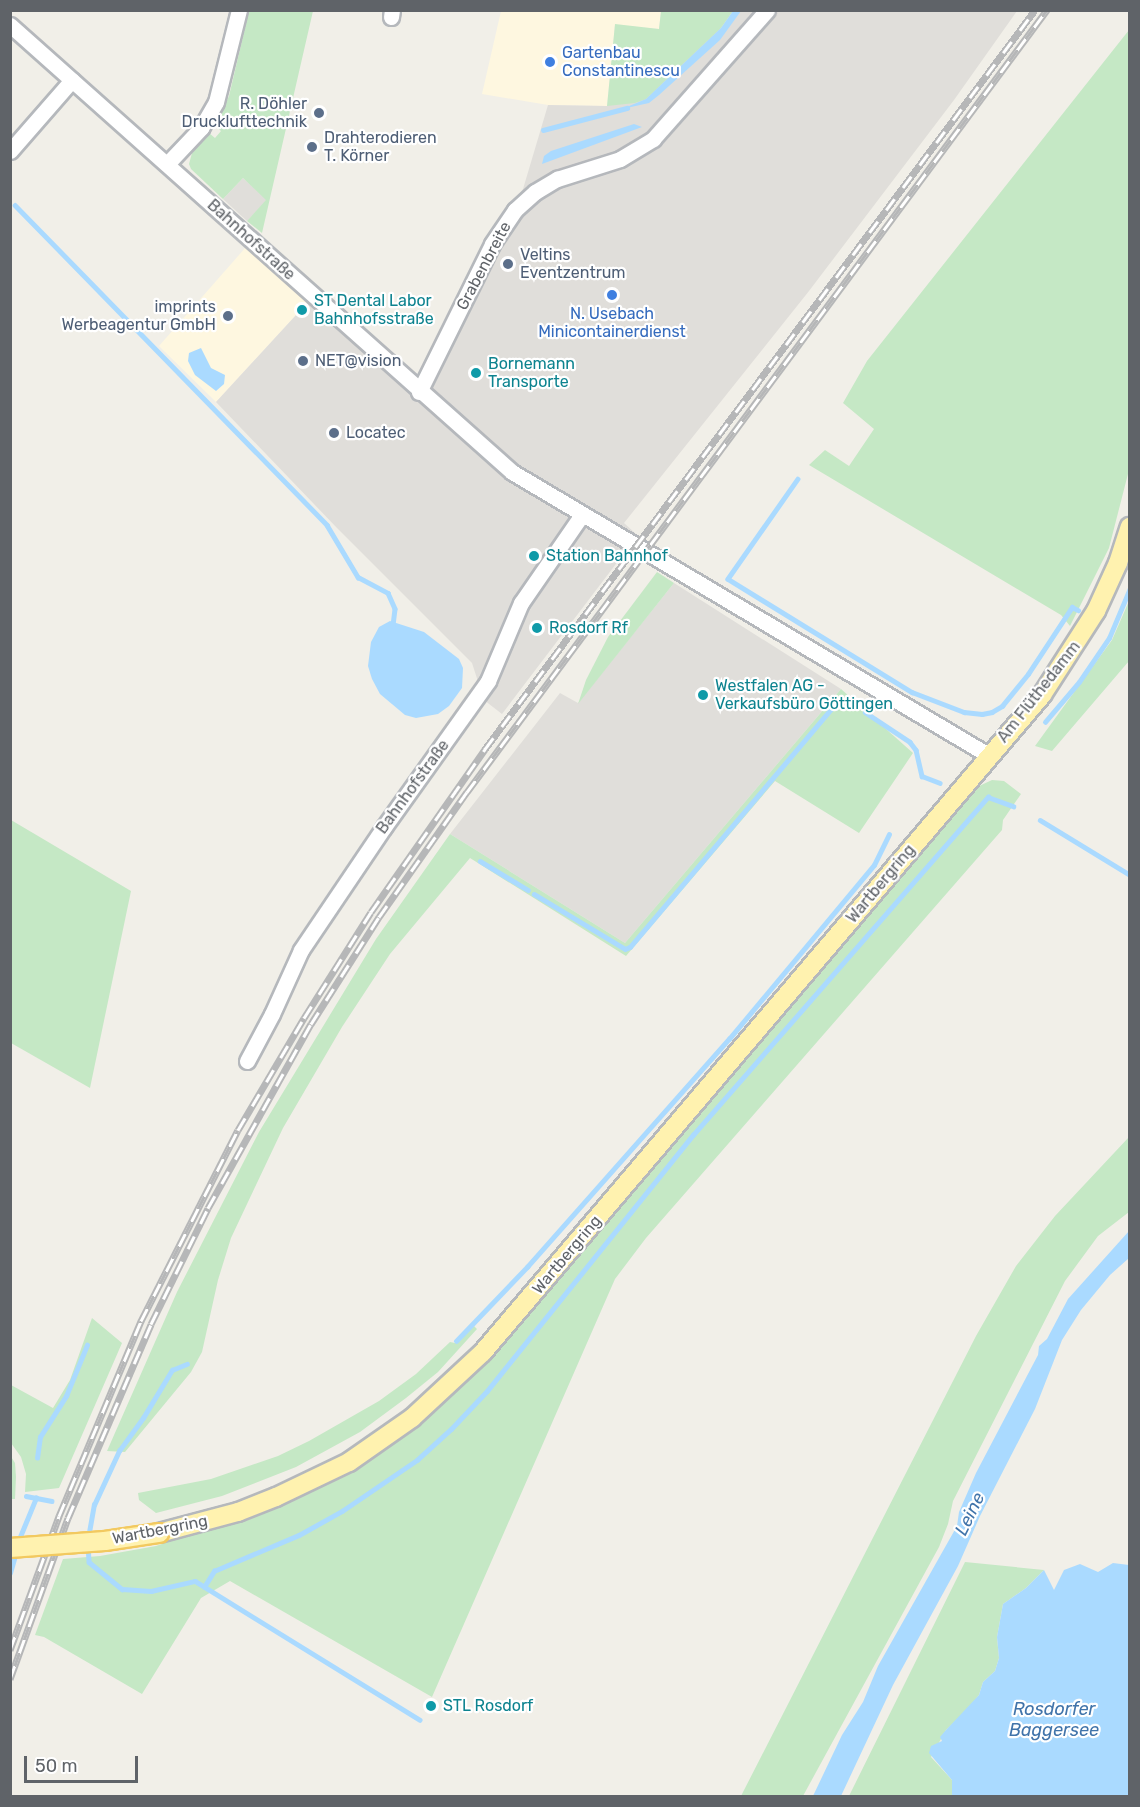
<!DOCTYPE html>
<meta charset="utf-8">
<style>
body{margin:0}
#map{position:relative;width:1140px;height:1807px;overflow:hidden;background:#f1efe8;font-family:Rubik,sans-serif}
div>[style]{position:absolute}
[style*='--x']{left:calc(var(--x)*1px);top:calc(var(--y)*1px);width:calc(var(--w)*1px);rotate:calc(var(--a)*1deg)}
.commercial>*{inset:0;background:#fef7e0}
.industrial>*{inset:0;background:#e0deda}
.green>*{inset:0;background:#c5e8c5}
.water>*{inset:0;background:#aadaff}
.stream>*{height:4.5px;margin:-2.25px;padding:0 2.25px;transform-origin:2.25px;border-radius:2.25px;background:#aadaff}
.roads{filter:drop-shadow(2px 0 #b5b8bc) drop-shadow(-2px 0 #b5b8bc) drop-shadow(0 2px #b5b8bc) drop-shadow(0 -2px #b5b8bc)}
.minor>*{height:15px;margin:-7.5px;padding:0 7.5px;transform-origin:7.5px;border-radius:7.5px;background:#fff}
.major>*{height:18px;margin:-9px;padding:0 9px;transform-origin:9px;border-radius:9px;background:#fff2af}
.rail>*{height:7px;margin-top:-3.5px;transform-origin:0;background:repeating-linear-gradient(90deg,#fff 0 14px,#b6b7b8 0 28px);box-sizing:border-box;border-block:2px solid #b6b7b8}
.bridges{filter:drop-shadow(2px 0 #f2c960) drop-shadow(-2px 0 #f2c960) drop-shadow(0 2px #f2c960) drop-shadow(0 -2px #f2c960)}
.major-bridge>*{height:18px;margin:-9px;padding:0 9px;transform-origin:9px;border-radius:9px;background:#fff2af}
.dots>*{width:16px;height:16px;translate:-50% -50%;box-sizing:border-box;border:3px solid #fff;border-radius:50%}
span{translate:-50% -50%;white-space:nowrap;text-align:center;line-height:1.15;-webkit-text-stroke:4.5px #fff;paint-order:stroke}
.shop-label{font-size:16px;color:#366cbe}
.left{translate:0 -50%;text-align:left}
.service-label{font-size:16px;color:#4e5e75}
.right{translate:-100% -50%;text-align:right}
.street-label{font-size:16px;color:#5f6368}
.culture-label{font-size:16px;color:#0d838f}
.water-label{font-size:18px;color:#4174aa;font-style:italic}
.frame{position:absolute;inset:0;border:12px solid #5f6368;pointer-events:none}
.scale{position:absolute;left:24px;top:1756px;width:114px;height:27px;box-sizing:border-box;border:3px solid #5f6368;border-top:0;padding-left:8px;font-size:18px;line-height:21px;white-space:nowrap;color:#5f6368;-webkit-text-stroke:4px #fff;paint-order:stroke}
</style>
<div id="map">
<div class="commercial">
<div style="clip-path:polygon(501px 11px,661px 11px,659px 29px,615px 25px,607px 106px,548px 105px,482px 94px)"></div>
<div style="clip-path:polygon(246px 247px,308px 302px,216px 402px,159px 346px)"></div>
</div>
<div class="industrial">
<div style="clip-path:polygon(733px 11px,1017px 11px,954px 100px,809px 291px,624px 523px,636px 534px,625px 552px,502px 714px,484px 700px,472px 663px,337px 528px,216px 402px,308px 302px,417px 399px,490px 236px,523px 189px,548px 105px,607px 106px,721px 28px)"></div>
<div style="clip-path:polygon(243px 178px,267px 200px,247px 221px,223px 199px)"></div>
<div style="clip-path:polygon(674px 583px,841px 689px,625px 943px,450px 834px,560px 693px,578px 703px)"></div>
</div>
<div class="green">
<div style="clip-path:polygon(249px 11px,313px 11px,262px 233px,247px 221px,266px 200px,243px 178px,223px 199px,191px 169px,189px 164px,192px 153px,209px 133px,215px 138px,221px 131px,215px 126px,229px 96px)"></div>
<div style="clip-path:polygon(661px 11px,733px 11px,721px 28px,646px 99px,635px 103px,607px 106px,615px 24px,659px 29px)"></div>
<div style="clip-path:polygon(1129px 30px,1129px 470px,1109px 548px,1070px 626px,1061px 615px,809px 465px,825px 450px,849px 466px,874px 429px,843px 403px,867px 361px)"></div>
<div style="clip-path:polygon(657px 572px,674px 583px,578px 704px,586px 680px,608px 637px)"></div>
<div style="clip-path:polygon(1129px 601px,1129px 661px,1052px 751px,1035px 746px,1112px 640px)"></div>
<div style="clip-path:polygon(841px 689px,913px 753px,859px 833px,775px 781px,626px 956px,470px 858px,390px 954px,342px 1027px,283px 1128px,231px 1238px,218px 1280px,202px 1352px,191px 1372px,125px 1452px,107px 1451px,177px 1292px,259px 1132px,376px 939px,450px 834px,625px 943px)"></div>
<div style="clip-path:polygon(992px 780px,1004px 781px,1021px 794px,1003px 820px,1002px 830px,646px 1238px,615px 1279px,432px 1697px,230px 1581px,201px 1598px,142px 1694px,44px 1637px,35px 1635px,63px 1559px,100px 1556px,156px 1546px,200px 1531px,401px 1434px,977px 787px)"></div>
<div style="clip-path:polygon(11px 820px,131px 891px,90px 1088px,11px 1043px)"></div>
<div style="clip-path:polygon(1129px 1137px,1129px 1212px,1098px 1236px,1065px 1281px,953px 1501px,948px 1524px,939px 1547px,803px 1796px,741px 1796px,976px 1336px,1016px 1266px,1055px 1216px)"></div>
<div style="clip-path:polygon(92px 1318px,122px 1343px,59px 1488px,25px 1492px,26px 1474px,21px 1457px,11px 1443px,11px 1385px,53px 1408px,70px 1380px)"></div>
<div style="clip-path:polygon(474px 1326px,477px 1329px,438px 1372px,406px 1398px,360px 1432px,296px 1467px,222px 1496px,156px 1513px,139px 1500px,138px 1493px,211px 1479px,278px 1456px,309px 1441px,379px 1401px,416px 1374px,450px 1342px,455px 1343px)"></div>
<div style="clip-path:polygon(10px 1455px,15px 1463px,16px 1477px,15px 1499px,11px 1499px)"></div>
<div style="clip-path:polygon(965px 1562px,1044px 1570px,1026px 1588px,1003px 1604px,997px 1637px,999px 1658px,995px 1671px,983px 1682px,979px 1695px,965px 1712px,946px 1730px,931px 1757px,952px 1780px,952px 1796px,849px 1796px)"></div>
</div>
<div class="water">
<div style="clip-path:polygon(733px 11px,741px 11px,720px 40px,659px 95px,649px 103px,622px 109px,646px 99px,721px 28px)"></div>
<div style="clip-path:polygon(634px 124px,642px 127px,542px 164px,544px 156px,551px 151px)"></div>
<div style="clip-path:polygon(201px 348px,211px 368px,225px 375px,224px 384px,216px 391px,195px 375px,188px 361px,189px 353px)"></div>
<div style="clip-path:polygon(390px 621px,424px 632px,459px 659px,463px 668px,462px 688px,449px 706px,438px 714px,416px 718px,405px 715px,380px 694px,372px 679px,368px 666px,371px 642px,379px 627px)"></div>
<div style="clip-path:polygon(1129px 1231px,1129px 1258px,1110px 1275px,1081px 1310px,1062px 1340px,1035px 1409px,980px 1516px,958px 1566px,893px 1685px,841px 1796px,813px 1796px,842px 1735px,863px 1702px,878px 1666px,957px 1526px,959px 1512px,976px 1473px,1038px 1355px,1039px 1346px,1047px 1339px,1068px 1299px)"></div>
<div style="clip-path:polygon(1113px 1563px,1129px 1565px,1129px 1796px,952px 1796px,952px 1780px,929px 1753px,931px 1746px,942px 1741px,940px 1737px,946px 1730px,979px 1695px,983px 1682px,995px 1671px,999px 1658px,997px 1637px,1003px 1604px,1026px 1588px,1044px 1570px,1054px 1590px,1064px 1570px,1080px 1564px,1098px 1572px)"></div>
</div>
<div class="stream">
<div style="--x:543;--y:130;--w:87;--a:-14.7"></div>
<div style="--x:15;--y:205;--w:447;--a:45.7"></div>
<div style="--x:327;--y:525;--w:61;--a:59.2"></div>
<div style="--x:358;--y:577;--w:34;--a:28"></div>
<div style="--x:388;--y:593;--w:17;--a:66"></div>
<div style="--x:395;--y:609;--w:17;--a:97"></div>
<div style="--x:798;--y:479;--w:122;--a:125"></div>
<div style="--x:728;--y:579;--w:216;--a:31.6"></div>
<div style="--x:912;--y:692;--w:56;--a:21"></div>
<div style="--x:964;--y:712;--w:18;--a:6"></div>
<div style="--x:982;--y:714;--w:10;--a:-11"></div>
<div style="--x:992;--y:712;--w:12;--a:-31"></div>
<div style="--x:1002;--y:706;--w:41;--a:-50.9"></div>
<div style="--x:1028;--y:674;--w:80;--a:-56.7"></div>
<div style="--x:1072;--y:607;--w:7;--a:27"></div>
<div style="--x:865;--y:712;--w:54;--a:33.7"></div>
<div style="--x:910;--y:742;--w:10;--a:53"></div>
<div style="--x:916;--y:750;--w:27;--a:77"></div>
<div style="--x:922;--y:776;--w:19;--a:21"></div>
<div style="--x:1045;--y:722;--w:52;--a:-49.6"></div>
<div style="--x:1079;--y:682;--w:53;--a:-55.7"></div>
<div style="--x:1109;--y:638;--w:54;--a:-67.2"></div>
<div style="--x:1040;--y:820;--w:105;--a:31.4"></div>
<div style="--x:480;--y:861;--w:56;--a:31.1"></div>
<div style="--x:534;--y:894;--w:106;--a:31.1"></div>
<div style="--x:625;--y:949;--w:5;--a:-22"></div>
<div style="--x:630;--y:947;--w:312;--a:-49.8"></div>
<div style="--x:831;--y:709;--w:5;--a:0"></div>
<div style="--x:456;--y:1341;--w:103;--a:-46.2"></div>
<div style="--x:527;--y:1267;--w:305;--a:-48.5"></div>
<div style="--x:729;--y:1039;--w:226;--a:-50.2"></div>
<div style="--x:874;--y:865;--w:34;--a:-64"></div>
<div style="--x:37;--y:1458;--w:21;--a:-82"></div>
<div style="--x:40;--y:1437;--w:49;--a:-57.6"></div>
<div style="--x:66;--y:1396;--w:55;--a:-67.6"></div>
<div style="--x:26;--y:1496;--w:26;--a:11"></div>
<div style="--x:88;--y:1538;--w:34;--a:-80"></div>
<div style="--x:94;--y:1505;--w:60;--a:-65.2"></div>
<div style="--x:119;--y:1451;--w:41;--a:-54"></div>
<div style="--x:143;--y:1418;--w:56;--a:-58.9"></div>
<div style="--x:172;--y:1370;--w:16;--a:-22"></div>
<div style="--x:17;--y:1544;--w:50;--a:-67.6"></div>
<div style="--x:88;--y:1546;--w:16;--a:86"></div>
<div style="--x:89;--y:1562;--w:43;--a:39.3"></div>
<div style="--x:122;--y:1589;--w:29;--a:4"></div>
<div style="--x:151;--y:1591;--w:45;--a:-12.8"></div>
<div style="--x:195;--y:1581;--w:264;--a:31.7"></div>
<div style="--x:10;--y:1573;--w:22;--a:-74"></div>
<div style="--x:204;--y:1587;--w:19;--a:-58"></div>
<div style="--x:214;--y:1571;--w:92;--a:-23"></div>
<div style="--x:299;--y:1535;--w:49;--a:-29.2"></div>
<div style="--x:342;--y:1511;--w:91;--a:-34.2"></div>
<div style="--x:417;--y:1460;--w:46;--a:-42.4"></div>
<div style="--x:451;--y:1429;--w:52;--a:-46.5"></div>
<div style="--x:487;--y:1391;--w:329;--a:-51.2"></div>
<div style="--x:693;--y:1135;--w:449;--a:-48.9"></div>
<div style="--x:988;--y:797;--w:27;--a:20"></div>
</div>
<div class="roads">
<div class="minor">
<div style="--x:391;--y:17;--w:7;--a:-82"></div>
<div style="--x:10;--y:25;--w:672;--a:41.68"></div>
<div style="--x:512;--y:472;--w:556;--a:30.72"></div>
<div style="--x:10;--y:151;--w:94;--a:-48.9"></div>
<div style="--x:167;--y:164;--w:50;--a:-46.6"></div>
<div style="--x:201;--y:128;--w:30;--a:-60"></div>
<div style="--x:216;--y:102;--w:95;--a:-76"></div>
<div style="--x:419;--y:392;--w:165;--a:-63.7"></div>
<div style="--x:492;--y:244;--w:41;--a:-55.9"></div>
<div style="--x:515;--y:210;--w:27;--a:-42"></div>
<div style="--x:535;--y:192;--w:26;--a:-31"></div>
<div style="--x:557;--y:179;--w:66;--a:-17.6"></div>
<div style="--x:620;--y:159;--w:39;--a:-31"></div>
<div style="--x:653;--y:139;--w:172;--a:-48.5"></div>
<div style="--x:247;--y:1061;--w:53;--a:-62"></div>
<div style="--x:272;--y:1014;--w:70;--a:-65.6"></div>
<div style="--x:301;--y:950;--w:148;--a:-56"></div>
<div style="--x:384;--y:827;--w:179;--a:-54.5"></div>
<div style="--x:488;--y:681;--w:85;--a:-67.1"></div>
<div style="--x:521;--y:603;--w:106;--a:-55.4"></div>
</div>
<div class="major">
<div style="--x:159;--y:1533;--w:82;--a:-14.9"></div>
<div style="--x:238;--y:1512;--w:41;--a:-21.5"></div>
<div style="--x:276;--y:1497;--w:81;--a:-25.6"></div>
<div style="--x:349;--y:1462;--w:77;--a:-34.9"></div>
<div style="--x:412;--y:1418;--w:97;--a:-42.9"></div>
<div style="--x:483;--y:1352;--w:863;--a:-49.61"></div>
<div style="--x:1042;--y:695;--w:100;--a:-57.3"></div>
<div style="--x:1096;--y:611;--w:53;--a:-65.4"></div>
<div style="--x:1118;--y:563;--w:38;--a:-72"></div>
</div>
</div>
<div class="rail">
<div style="--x:10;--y:1650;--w:143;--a:-69.9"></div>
<div style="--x:59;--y:1516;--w:212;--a:-67.2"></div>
<div style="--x:141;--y:1321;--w:214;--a:-63.1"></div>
<div style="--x:238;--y:1130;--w:130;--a:-59.5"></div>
<div style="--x:304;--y:1018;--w:125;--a:-57.7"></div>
<div style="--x:371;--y:912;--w:199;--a:-55"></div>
<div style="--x:485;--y:749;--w:921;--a:-53.34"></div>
<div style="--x:10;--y:1679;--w:171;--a:-70.2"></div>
<div style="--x:68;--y:1518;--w:211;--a:-66.8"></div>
<div style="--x:151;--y:1324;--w:129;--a:-63.8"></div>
<div style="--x:208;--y:1208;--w:211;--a:-60.8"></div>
<div style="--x:311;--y:1024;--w:127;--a:-57.6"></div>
<div style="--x:379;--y:917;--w:153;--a:-54.9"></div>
<div style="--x:467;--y:792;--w:974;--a:-53.44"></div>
</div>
<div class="bridges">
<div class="major-bridge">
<div style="--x:10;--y:1548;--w:95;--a:-4.2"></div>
<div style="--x:105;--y:1541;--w:55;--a:-8.4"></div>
</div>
</div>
<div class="dots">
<div style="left:550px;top:62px;background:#3f7fe0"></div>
<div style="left:319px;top:113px;background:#5c6f8a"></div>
<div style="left:312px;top:147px;background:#5c6f8a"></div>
<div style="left:508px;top:264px;background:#5c6f8a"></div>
<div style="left:612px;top:295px;background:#3f7fe0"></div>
<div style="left:302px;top:310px;background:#0f9aa8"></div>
<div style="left:228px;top:316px;background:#5c6f8a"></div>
<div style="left:303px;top:361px;background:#5c6f8a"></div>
<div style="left:476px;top:373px;background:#0f9aa8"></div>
<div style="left:334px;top:433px;background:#5c6f8a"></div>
<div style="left:534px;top:556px;background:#0f9aa8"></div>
<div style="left:537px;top:628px;background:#0f9aa8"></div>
<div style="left:703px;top:695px;background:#0f9aa8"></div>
<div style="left:431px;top:1706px;background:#0f9aa8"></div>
</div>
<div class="shop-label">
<span class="left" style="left:562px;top:62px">Gartenbau<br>Constantinescu</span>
<span style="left:612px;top:323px">N. Usebach<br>Minicontainerdienst</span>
</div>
<div class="service-label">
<span class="right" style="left:307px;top:113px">R. Döhler<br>Drucklufttechnik</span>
<span class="left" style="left:324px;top:147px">Drahterodieren<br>T. Körner</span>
<span class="left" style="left:520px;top:264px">Veltins<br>Eventzentrum</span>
<span class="right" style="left:216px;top:316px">imprints<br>Werbeagentur GmbH</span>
<span class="left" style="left:315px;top:361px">NET@vision</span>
<span class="left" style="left:346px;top:433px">Locatec</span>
</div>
<div class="street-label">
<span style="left:251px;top:240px;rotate:42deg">Bahnhofstraße</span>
<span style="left:484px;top:266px;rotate:-62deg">Grabenbreite</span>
<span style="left:1039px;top:692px;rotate:-52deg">Am Flüthedamm</span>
<span style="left:413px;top:787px;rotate:-54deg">Bahnhofstraße</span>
<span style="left:881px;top:884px;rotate:-50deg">Wartbergring</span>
<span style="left:567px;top:1255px;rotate:-50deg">Wartbergring</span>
<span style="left:160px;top:1530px;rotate:-11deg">Wartbergring</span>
</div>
<div class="culture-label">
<span class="left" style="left:314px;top:310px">ST Dental Labor<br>Bahnhofsstraße</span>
<span class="left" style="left:488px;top:373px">Bornemann<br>Transporte</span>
<span class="left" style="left:546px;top:556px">Station Bahnhof</span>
<span class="left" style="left:549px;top:628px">Rosdorf Rf</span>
<span class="left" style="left:715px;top:695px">Westfalen AG -<br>Verkaufsbüro Göttingen</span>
<span class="left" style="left:443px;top:1706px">STL Rosdorf</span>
</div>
<div class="water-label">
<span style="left:970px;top:1514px;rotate:-64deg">Leine</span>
<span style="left:1054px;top:1720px">Rosdorfer<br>Baggersee</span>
</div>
<div class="frame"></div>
<div class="scale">50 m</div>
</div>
